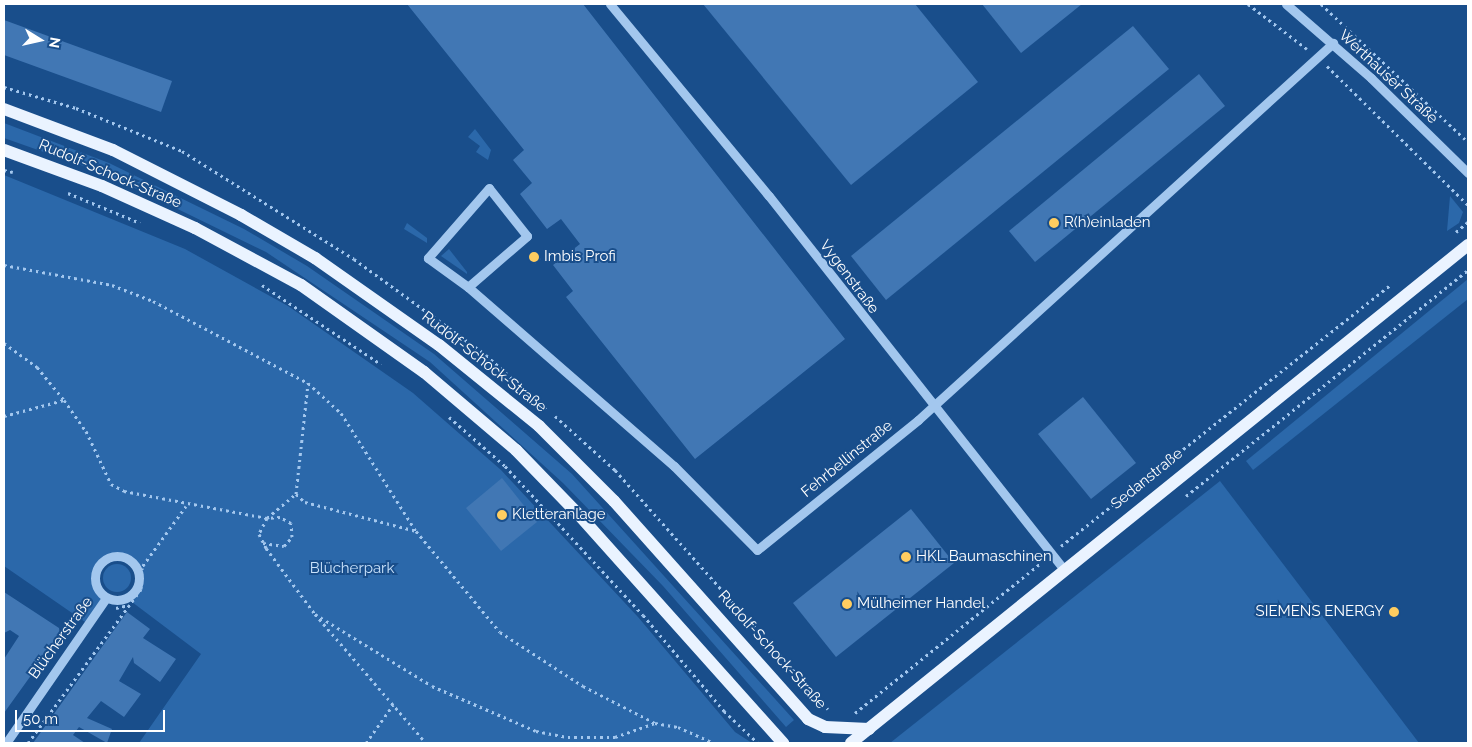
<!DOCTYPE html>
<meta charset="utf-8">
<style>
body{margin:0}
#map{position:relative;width:1472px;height:747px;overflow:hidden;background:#194e8b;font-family:Raleway,sans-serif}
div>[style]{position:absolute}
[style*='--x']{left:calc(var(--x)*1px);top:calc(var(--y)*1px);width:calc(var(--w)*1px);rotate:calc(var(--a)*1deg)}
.green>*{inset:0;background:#2b68aa}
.round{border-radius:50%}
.building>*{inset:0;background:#4177b4}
.path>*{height:3px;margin-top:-1.5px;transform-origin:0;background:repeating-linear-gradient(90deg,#a3c7ee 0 2.5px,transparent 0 6.5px)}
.minor>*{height:9px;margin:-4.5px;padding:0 4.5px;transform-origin:4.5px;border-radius:4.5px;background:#a3c7ee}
.minor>.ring{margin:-4.5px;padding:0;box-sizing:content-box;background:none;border:9px solid #a3c7ee;border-radius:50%}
.major>*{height:12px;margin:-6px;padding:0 6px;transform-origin:6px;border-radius:6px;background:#eaf3ff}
.dots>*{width:14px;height:14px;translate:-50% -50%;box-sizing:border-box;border:2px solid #194e8b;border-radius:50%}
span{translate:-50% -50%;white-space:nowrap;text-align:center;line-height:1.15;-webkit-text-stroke:4px #194e8b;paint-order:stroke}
.street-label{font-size:15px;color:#fff}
.poi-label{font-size:15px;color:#fff}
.left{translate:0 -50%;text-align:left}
.right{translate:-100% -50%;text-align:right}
.park-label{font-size:15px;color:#c9e1fa}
.frame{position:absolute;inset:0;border:5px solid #fff;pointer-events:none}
.north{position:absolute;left:15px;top:15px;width:50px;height:50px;-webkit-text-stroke:4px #194e8b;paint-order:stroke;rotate:100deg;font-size:14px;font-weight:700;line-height:20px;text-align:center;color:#fff}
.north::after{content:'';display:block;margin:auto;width:18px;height:22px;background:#fff;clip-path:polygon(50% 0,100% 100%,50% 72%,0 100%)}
.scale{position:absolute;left:15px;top:710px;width:150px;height:22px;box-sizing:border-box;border:2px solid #fff;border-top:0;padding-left:6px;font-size:15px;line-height:18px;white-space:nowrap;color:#fff;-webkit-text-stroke:4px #194e8b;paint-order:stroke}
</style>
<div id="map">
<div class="green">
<div style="clip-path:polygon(4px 123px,109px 163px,244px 229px,307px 266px,434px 354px,572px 474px,794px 720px,786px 727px,663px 586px,563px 483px,430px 362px,266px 252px,106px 174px,4px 138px)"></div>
<div style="clip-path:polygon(475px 129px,491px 150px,488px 160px,476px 152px,480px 146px,468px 137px)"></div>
<div style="clip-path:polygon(4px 175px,185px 249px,288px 306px,413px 393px,501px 470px,638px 617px,735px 732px,752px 743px,139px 743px,201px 654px,128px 599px,139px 587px,139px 571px,132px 561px,119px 555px,98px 566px,95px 580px,106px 598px,88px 624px,4px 566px)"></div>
<div style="clip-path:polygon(1450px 196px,1463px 212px,1459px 223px,1447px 231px)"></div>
<div style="clip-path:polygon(407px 223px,427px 238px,427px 243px,404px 229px)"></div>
<div style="clip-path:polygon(449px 249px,467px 272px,467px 274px,441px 256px)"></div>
<div style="clip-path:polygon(1468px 279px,1468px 299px,1253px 470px,1246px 461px)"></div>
<div style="clip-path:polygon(1220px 481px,1419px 743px,890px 743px)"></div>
<div class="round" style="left:103px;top:564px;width:28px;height:28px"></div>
</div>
<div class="building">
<div style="clip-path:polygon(407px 4px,583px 4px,845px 339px,695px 459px,566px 297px,573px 291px,553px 265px,580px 244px,561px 219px,547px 229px,520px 194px,532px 183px,513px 160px,524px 150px)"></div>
<div style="clip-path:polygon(703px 4px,915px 4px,978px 82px,851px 185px)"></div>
<div style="clip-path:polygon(982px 4px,1082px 4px,1021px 53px)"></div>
<div style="clip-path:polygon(4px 20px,172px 81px,161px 112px,4px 55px)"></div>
<div style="clip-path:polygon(1133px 26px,1169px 69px,886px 300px,851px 256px)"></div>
<div style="clip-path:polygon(1199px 74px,1225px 106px,1035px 262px,1009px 231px)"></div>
<div style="clip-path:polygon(533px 250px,541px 259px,535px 264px,528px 254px)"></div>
<div style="clip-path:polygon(1083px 397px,1136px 463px,1091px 499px,1038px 434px)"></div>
<div style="clip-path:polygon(502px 478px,537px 522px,501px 551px,466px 508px)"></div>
<div style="clip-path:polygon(911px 509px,954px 563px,836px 657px,793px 603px)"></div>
<div style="clip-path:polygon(4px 592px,59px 628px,60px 635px,4px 713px,4px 659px,19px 636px,10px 630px,4px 633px)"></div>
<div style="clip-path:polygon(127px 612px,150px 629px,143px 638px,176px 659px,160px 682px,134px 663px,133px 657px,119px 681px,141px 694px,124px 717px,101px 701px,87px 718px,112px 729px,107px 743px,79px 727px,73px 735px,85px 743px,33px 743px)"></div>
</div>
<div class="path">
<div style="--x:1248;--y:4;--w:74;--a:37.3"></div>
<div style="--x:1321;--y:4;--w:202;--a:43.2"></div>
<div style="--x:1327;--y:66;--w:198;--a:44.6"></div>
<div style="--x:4;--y:87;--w:75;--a:16.3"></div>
<div style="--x:76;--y:108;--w:114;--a:22.1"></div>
<div style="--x:182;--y:151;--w:203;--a:32.1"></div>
<div style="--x:354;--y:259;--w:163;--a:36"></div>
<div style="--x:486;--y:355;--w:81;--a:42"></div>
<div style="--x:4;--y:170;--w:9;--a:13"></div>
<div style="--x:68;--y:193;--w:78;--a:22.6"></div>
<div style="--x:1456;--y:232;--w:16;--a:-40"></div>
<div style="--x:4;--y:265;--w:110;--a:10.5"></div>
<div style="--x:112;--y:285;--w:44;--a:21.3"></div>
<div style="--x:153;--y:301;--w:175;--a:27.9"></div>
<div style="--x:308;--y:383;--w:45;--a:42.3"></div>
<div style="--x:341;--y:413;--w:140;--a:57.6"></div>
<div style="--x:416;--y:531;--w:131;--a:50.3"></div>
<div style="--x:500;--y:632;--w:99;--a:33"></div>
<div style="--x:583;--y:686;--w:81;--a:27.2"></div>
<div style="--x:262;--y:285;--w:143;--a:33.6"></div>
<div style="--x:4;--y:343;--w:41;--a:36"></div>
<div style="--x:37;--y:367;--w:43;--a:50.7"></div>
<div style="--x:64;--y:400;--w:38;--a:55"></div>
<div style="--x:86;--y:431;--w:59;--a:64.7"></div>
<div style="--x:111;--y:484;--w:15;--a:28"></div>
<div style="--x:124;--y:491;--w:146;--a:10.7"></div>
<div style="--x:267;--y:518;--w:38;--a:-40"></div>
<div style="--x:4;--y:416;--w:62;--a:-14.9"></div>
<div style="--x:555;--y:416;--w:81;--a:42"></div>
<div style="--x:615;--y:470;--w:320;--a:48.3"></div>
<div style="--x:449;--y:417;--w:74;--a:41.2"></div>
<div style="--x:505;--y:466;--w:203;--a:47.2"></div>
<div style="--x:643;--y:615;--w:126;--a:49.8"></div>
<div style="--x:724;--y:711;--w:47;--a:43.3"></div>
<div style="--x:296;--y:494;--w:12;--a:42"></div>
<div style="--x:305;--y:502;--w:115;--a:14.6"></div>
<div style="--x:296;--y:494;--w:112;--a:-83.8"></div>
<div style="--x:1186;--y:496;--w:361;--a:-38.7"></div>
<div style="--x:263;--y:543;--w:21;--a:8"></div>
<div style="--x:284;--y:546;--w:12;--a:-48"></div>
<div style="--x:292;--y:537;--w:14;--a:-94"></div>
<div style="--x:291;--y:523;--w:13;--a:-151"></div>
<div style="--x:280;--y:517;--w:13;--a:176"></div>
<div style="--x:267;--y:518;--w:18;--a:117"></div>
<div style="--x:259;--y:534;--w:16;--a:63"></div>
<div style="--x:266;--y:548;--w:82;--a:53.4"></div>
<div style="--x:315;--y:614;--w:170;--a:49.3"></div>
<div style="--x:1061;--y:546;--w:421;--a:-38.4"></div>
<div style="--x:139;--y:571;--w:80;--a:-54.1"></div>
<div style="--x:116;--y:608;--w:13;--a:-13"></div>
<div style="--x:315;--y:614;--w:137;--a:31.6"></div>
<div style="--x:432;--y:686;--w:113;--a:23.4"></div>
<div style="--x:536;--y:731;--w:33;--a:11"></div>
<div style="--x:568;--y:737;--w:47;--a:0"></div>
<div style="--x:615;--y:737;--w:42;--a:-19.3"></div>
<div style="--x:655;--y:723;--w:23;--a:10"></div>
<div style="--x:678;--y:727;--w:39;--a:24"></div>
<div style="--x:855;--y:713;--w:239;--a:-38.9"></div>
<div style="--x:28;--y:743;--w:191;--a:-53.7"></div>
<div style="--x:141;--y:589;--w:21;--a:-87"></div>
<div style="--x:366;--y:743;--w:47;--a:-54.6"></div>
</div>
<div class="minor">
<div style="--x:610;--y:4;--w:249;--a:50.4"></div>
<div style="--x:769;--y:196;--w:476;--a:51.7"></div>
<div style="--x:1286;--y:4;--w:113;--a:41"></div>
<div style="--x:1371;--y:78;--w:136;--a:44.4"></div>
<div style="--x:468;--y:287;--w:78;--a:-40.8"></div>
<div style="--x:527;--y:236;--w:61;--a:-128.4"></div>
<div style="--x:489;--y:188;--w:93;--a:131.1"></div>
<div style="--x:428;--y:258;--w:49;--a:35.9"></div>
<div style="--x:468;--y:287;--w:273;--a:41"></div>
<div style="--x:674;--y:466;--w:118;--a:45.3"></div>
<div style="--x:757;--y:550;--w:207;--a:-38.9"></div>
<div style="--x:918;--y:420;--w:561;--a:-42.25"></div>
<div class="ring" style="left:95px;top:556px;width:35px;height:35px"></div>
<div style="--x:6;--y:743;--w:176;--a:-55.4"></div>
</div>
<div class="major">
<div style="--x:4;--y:109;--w:116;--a:20.6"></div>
<div style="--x:113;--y:150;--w:144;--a:26.9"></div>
<div style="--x:241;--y:215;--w:86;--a:30.2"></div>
<div style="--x:315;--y:258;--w:151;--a:35.1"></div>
<div style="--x:439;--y:345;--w:129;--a:39"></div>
<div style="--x:539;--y:426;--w:106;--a:45"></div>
<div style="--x:614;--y:501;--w:292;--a:48.3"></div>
<div style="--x:808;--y:719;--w:19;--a:25"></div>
<div style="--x:825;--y:727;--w:44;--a:2.6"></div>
<div style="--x:4;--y:150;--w:104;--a:20.2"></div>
<div style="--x:102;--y:186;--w:102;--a:24.3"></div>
<div style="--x:195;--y:228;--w:120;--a:28.3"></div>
<div style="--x:301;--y:285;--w:151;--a:35.3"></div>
<div style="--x:424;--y:372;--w:121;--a:40.3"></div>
<div style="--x:516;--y:450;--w:92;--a:45.9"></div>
<div style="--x:580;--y:516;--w:305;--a:48.2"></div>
<div style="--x:851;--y:743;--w:793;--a:-38.91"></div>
</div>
<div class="dots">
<div style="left:1054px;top:223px;background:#ffcd60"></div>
<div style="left:534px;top:257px;background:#ffcd60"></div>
<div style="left:502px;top:515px;background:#ffcd60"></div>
<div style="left:906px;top:557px;background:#ffcd60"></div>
<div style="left:847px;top:604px;background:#ffcd60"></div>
<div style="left:1394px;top:612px;background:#ffcd60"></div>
</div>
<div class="street-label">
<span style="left:1388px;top:77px;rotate:43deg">Werthauser Straße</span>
<span style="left:110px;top:174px;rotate:23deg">Rudolf-Schock-Straße</span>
<span style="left:849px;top:277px;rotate:53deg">Vygenstraße</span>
<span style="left:484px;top:362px;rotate:38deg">Rudolf-Schock-Straße</span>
<span style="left:847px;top:459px;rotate:-39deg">Fehrbellinstraße</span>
<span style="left:1147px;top:479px;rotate:-39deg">Sedanstraße</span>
<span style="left:61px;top:638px;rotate:-54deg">Blücherstraße</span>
<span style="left:772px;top:650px;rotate:48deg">Rudolf-Schock-Straße</span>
</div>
<div class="poi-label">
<span class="left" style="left:1064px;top:223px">R(h)einladen</span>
<span class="left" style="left:544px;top:257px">Imbis Profi</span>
<span class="left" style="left:512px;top:515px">Kletteranlage</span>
<span class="left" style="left:916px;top:557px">HKL Baumaschinen</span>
<span class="left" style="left:857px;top:604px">Mülheimer Handel</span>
<span class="right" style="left:1384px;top:612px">SIEMENS ENERGY</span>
</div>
<div class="park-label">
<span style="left:352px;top:569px">Blücherpark</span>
</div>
<div class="frame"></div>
<div class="north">N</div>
<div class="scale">50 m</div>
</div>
